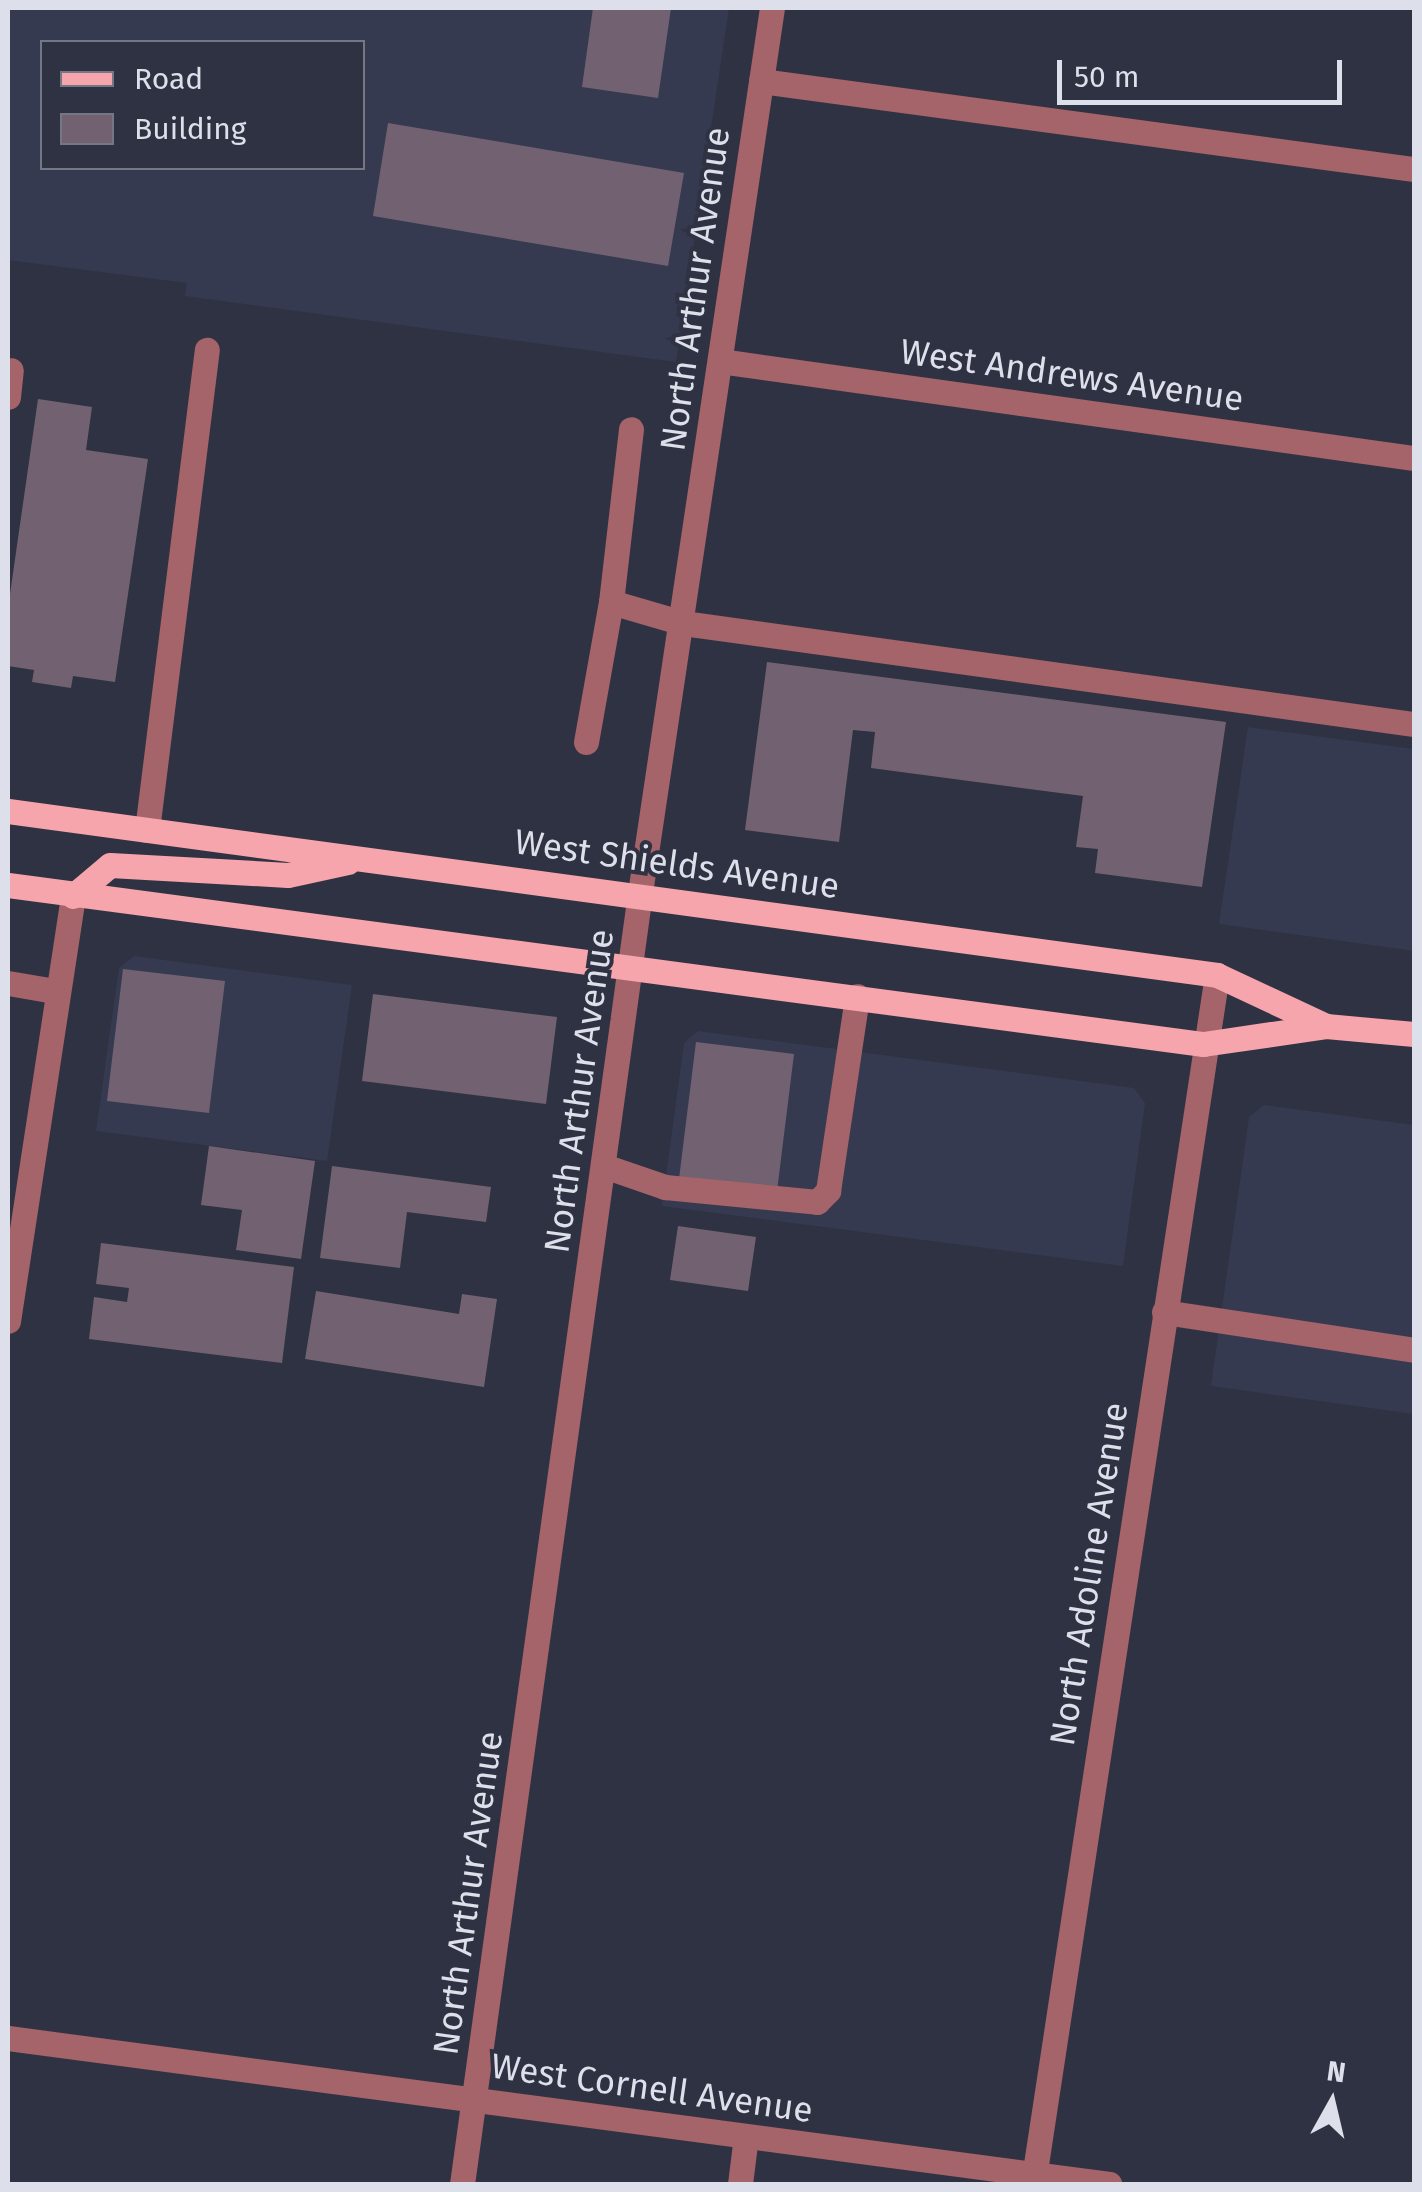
<!DOCTYPE html>
<style>
body{margin:0}
#map{position:relative;width:1422px;height:2192px;overflow:hidden;background:#2f3242;font-family:"Fira Sans",sans-serif}
div>[style]{position:absolute}
[style*='--x']{left:calc(var(--x)*1px);top:calc(var(--y)*1px);width:calc(var(--w)*1px);rotate:calc(var(--a)*1deg)}
.built>*{inset:0;background:#363a50}
.building>*{inset:0;background:#726271}
.minor>*{height:25px;margin:-12.5px;padding:0 12.5px;transform-origin:12.5px;border-radius:12.5px;background:#a46469}
.major>*{height:25px;margin:-12.5px;padding:0 12.5px;transform-origin:12.5px;border-radius:12.5px;background:#f5a5ab}
span{translate:-50% -50%;white-space:nowrap;text-align:center;line-height:1.15;-webkit-text-stroke:8px #2f3242;paint-order:stroke}
.street-label{font-size:35px;color:#dddfea}
.frame{position:absolute;inset:0;border:10px solid #dddfea;pointer-events:none}
.legend{position:absolute;left:40px;top:40px;width:325px;height:130px;box-sizing:border-box;background:#2f3242;border:2px solid #757785;margin:0;padding:12px 18px;list-style:none;font-size:30px;color:#dddfea}
.legend li{display:flex;align-items:center;gap:20px;height:50px}
.legend b{width:50px;border:2px solid #757785}
.north{position:absolute;left:1282px;top:2052px;width:100px;height:100px;-webkit-text-stroke:8px #2f3242;paint-order:stroke;rotate:8deg;font-size:28px;font-weight:700;line-height:40px;text-align:center;color:#dddfea}
.north::after{content:'';display:block;margin:auto;width:35px;height:45px;background:#dddfea;clip-path:polygon(50% 0,100% 100%,50% 72%,0 100%)}
.scale{position:absolute;left:1057px;top:60px;width:285px;height:45px;box-sizing:border-box;border:5px solid #dddfea;border-top:0;padding-left:12px;font-size:30px;line-height:35px;white-space:nowrap;color:#dddfea;-webkit-text-stroke:8px #2f3242;paint-order:stroke}
</style>
<div id="map">
<div class="built">
<div style="clip-path:polygon(evenodd,8px 8px,729px 8px,676px 362px,185px 296px,187px 283px,8px 260px,8px 8px,42px 42px,362px 42px,362px 168px,42px 168px,42px 42px)"></div>
<div style="clip-path:polygon(1248px 727px,1414px 749px,1414px 951px,1219px 924px)"></div>
<div style="clip-path:polygon(134px 956px,352px 985px,327px 1161px,96px 1131px,119px 968px)"></div>
<div style="clip-path:polygon(698px 1031px,1134px 1088px,1145px 1103px,1123px 1266px,662px 1206px,684px 1043px)"></div>
<div style="clip-path:polygon(1264px 1105px,1414px 1125px,1414px 1414px,1211px 1386px,1249px 1117px)"></div>
</div>
<div class="building">
<div style="clip-path:polygon(593px 8px,671px 8px,658px 98px,582px 87px)"></div>
<div style="clip-path:polygon(388px 123px,684px 173px,668px 266px,373px 216px)"></div>
<div style="clip-path:polygon(38px 399px,92px 407px,86px 450px,148px 459px,115px 682px,73px 676px,71px 688px,32px 682px,34px 670px,8px 666px,8px 608px)"></div>
<div style="clip-path:polygon(767px 662px,1226px 722px,1202px 887px,1095px 873px,1098px 849px,1076px 847px,1083px 796px,871px 768px,875px 732px,853px 730px,839px 842px,745px 830px)"></div>
<div style="clip-path:polygon(123px 969px,225px 981px,209px 1113px,107px 1101px)"></div>
<div style="clip-path:polygon(373px 994px,557px 1017px,546px 1104px,362px 1081px)"></div>
<div style="clip-path:polygon(696px 1042px,794px 1054px,777px 1191px,679px 1179px)"></div>
<div style="clip-path:polygon(209px 1146px,315px 1161px,301px 1259px,236px 1250px,242px 1210px,201px 1205px)"></div>
<div style="clip-path:polygon(332px 1166px,491px 1187px,486px 1222px,407px 1212px,400px 1268px,320px 1258px)"></div>
<div style="clip-path:polygon(678px 1226px,756px 1237px,748px 1291px,670px 1280px)"></div>
<div style="clip-path:polygon(101px 1243px,294px 1267px,282px 1363px,89px 1339px,94px 1297px,127px 1302px,129px 1288px,96px 1284px)"></div>
<div style="clip-path:polygon(316px 1291px,459px 1314px,462px 1294px,497px 1299px,484px 1387px,305px 1359px)"></div>
</div>
<div class="minor">
<div style="--x:761;--y:81;--w:659;--a:7.68"></div>
<div style="--x:720;--y:361;--w:701;--a:7.96"></div>
<div style="--x:8;--y:397;--w:27;--a:-84"></div>
<div style="--x:611;--y:602;--w:174;--a:-83.4"></div>
<div style="--x:586;--y:742;--w:142;--a:-79.9"></div>
<div style="--x:611;--y:602;--w:75;--a:16.3"></div>
<div style="--x:683;--y:623;--w:738;--a:7.87"></div>
<div style="--x:147;--y:830;--w:484;--a:-82.9"></div>
<div style="--x:8;--y:983;--w:48;--a:9.7"></div>
<div style="--x:604;--y:1166;--w:65;--a:19"></div>
<div style="--x:665;--y:1187;--w:153;--a:5.6"></div>
<div style="--x:817;--y:1202;--w:16;--a:-45"></div>
<div style="--x:828;--y:1191;--w:197;--a:-81.5"></div>
<div style="--x:1164;--y:1312;--w:253;--a:8.6"></div>
<div style="--x:8;--y:1321;--w:430;--a:-81.3"></div>
<div style="--x:8;--y:2038;--w:1111;--a:7.55"></div>
<div style="--x:462;--y:2184;--w:1303;--a:-82.15"></div>
<div style="--x:640;--y:893;--w:895;--a:-81.52"></div>
<div style="--x:740;--y:2184;--w:48;--a:-82.9"></div>
<div style="--x:1033;--y:2184;--w:1223;--a:-81.35"></div>
</div>
<div class="major">
<div style="--x:8;--y:811;--w:1220;--a:7.72"></div>
<div style="--x:1217;--y:975;--w:120;--a:25.1"></div>
<div style="--x:8;--y:885;--w:1206;--a:7.58"></div>
<div style="--x:1203;--y:1044;--w:124;--a:-8.3"></div>
<div style="--x:1326;--y:1026;--w:88;--a:5.2"></div>
<div style="--x:73;--y:896;--w:48;--a:-40"></div>
<div style="--x:110;--y:865;--w:178;--a:3.2"></div>
<div style="--x:288;--y:875;--w:61;--a:-12.2"></div>
</div>
<div class="street-label">
<span style="left:695px;top:289px;rotate:-82deg">North Arthur Avenue</span>
<span style="left:1072px;top:375px;rotate:8deg">West Andrews Avenue</span>
<span style="left:677px;top:864px;rotate:8deg">West Shields Avenue</span>
<span style="left:579px;top:1091px;rotate:-82deg">North Arthur Avenue</span>
<span style="left:1089px;top:1574px;rotate:-81deg">North Adoline Avenue</span>
<span style="left:468px;top:1893px;rotate:-82deg">North Arthur Avenue</span>
<span style="left:652px;top:2088px;rotate:8deg">West Cornell Avenue</span>
</div>
<div class="frame"></div>
<ul class="legend">
<li><b style="height:12px;background:#f5a5ab"></b>Road</li>
<li><b style="height:28px;background:#726271"></b>Building</li>
</ul>
<div class="north">N</div>
<div class="scale">50 m</div>
</div>
